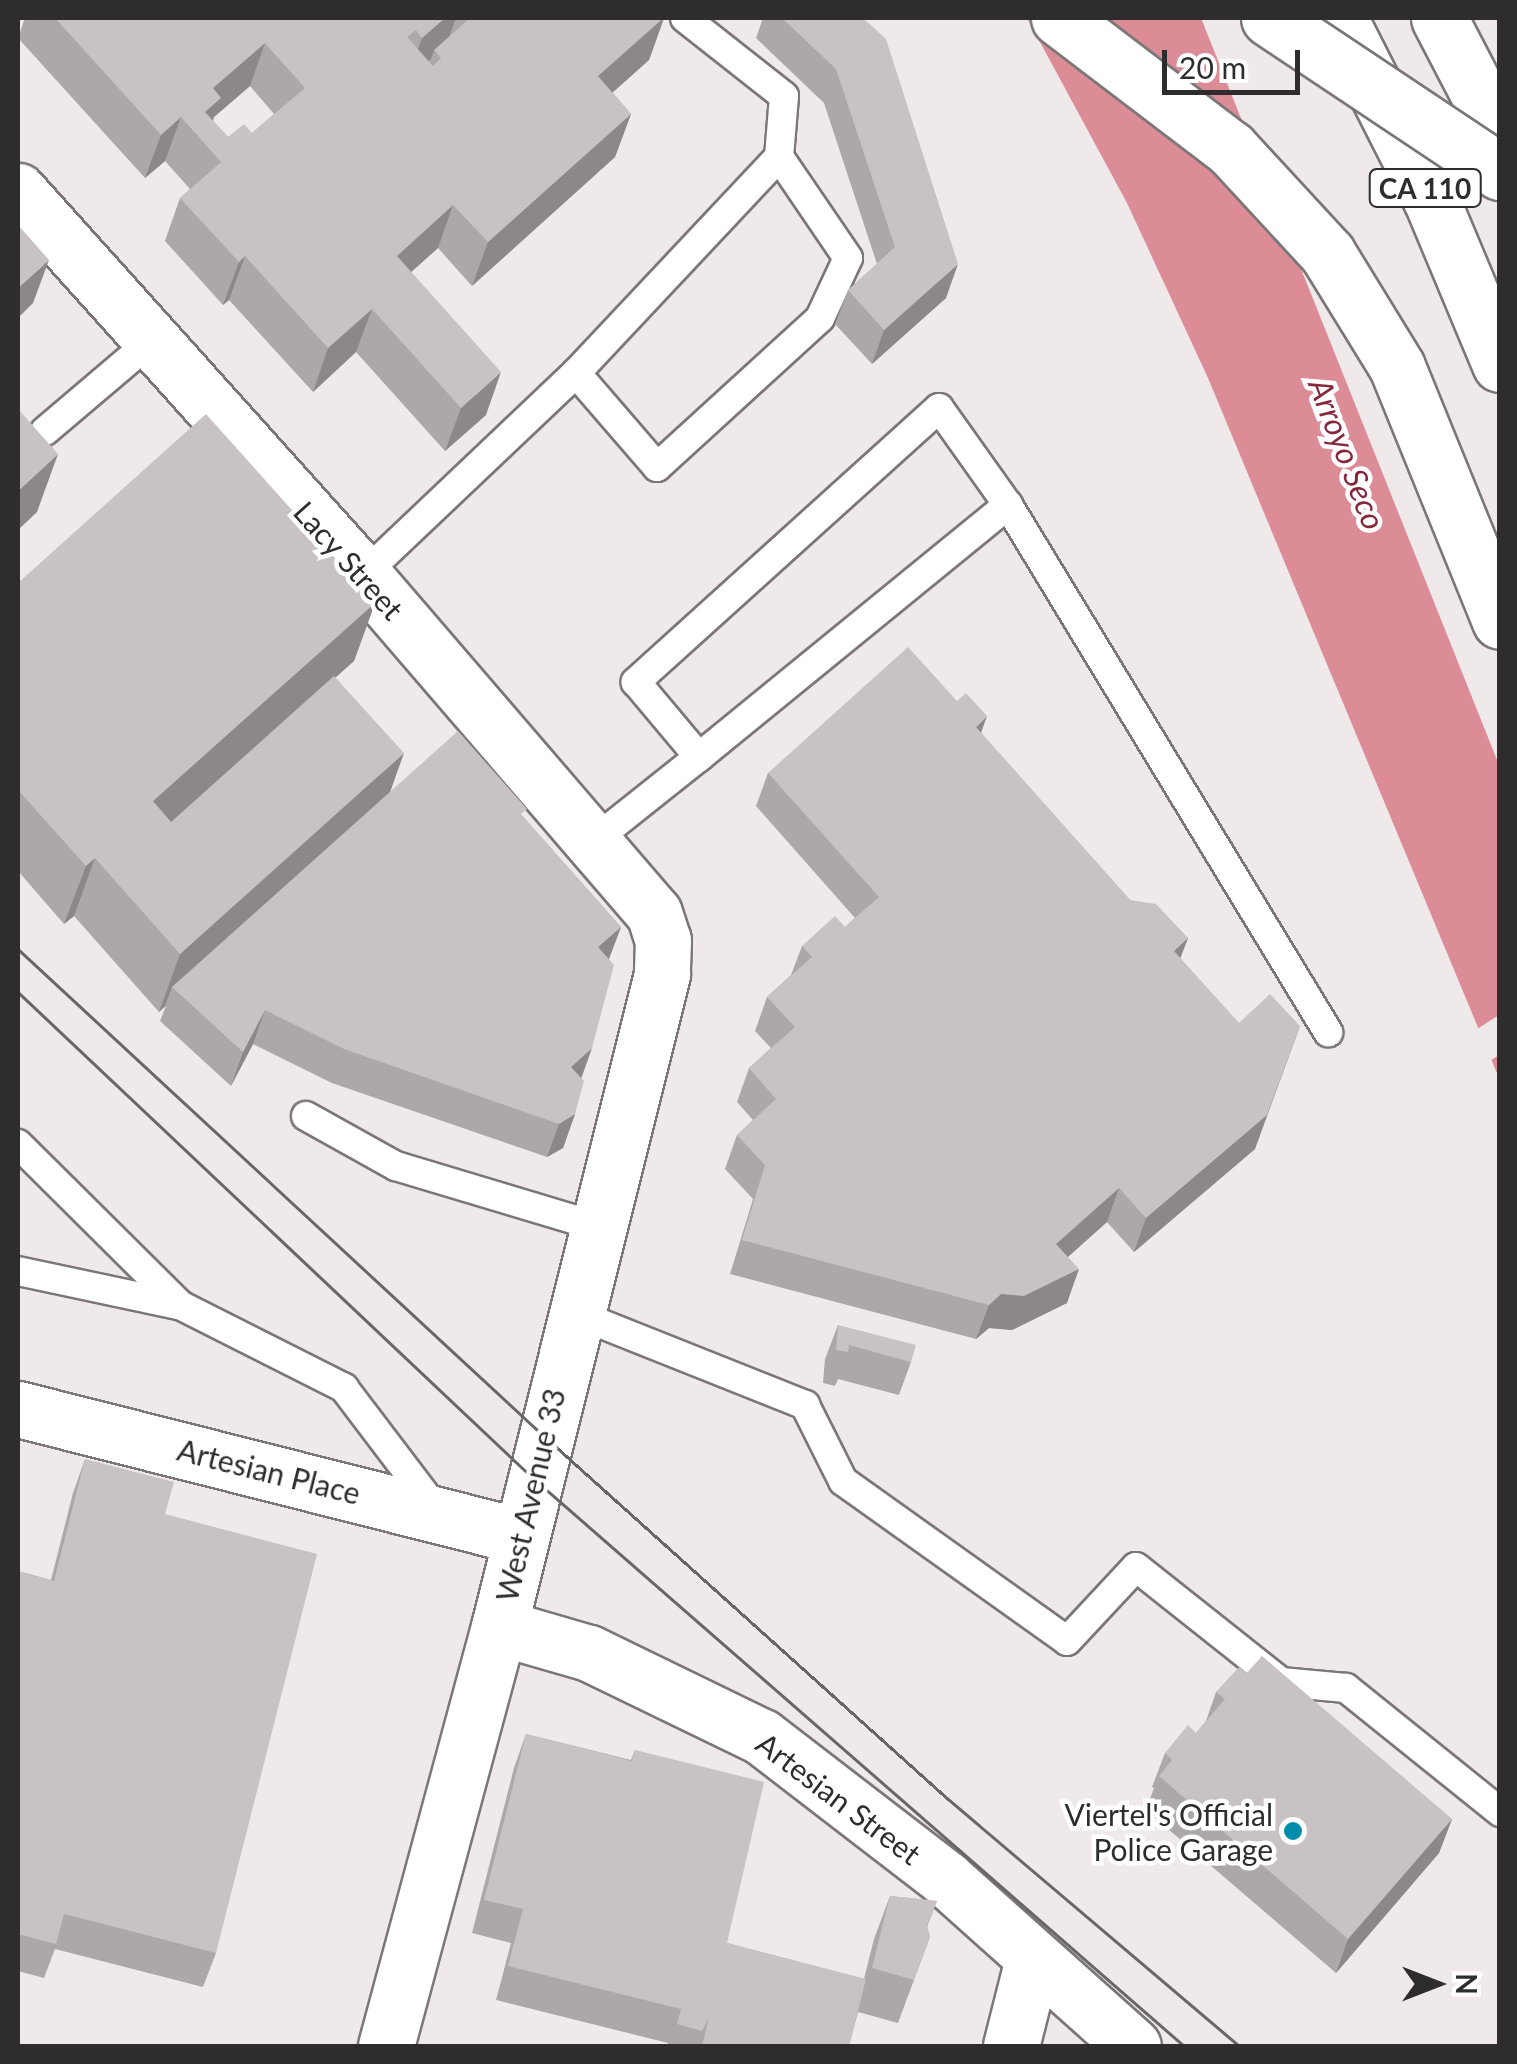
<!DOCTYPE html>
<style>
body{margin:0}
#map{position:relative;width:1517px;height:2064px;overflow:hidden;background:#efe9e9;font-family:Lato,sans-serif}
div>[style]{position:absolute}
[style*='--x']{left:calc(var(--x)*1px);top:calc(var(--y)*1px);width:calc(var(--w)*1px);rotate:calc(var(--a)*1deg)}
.water>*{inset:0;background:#dc8c97}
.pier>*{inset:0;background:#efe9e9}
.roads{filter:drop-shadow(2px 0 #7c7777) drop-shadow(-2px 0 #7c7777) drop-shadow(0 2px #7c7777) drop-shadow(0 -2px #7c7777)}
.service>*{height:28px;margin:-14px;padding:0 14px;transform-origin:14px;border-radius:14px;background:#fff}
.minor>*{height:55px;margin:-27.5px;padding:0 27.5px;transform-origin:27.5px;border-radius:27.5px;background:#fff}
.motorway>*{height:55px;margin:-27.5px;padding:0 27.5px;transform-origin:27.5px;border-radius:27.5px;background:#fff}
.tram>*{height:2.5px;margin:-1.25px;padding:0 1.25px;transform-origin:1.25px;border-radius:1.25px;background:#696666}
.bridges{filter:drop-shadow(2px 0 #7c7777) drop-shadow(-2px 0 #7c7777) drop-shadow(0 2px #7c7777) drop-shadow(0 -2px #7c7777)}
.motorway-bridge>*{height:55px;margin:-27.5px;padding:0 27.5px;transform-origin:27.5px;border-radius:27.5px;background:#fff}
.wall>*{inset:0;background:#aca7a8}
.shaded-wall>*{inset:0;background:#8c8888}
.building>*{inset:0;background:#c8c2c3}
.dots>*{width:28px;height:28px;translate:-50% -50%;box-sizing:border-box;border:5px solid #fff;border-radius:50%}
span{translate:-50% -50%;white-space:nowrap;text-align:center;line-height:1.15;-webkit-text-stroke:9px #fff;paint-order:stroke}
.shield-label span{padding:2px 8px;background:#fff;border:2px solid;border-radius:8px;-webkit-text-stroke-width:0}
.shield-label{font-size:28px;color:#2e2c2c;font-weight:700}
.street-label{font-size:30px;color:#2e2c2c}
.poi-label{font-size:30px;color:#2e2c2c}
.right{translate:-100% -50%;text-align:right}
.water-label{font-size:32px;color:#85273d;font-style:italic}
.frame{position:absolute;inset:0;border:20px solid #2e2c2c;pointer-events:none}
.north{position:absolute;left:1387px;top:1934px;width:100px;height:100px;-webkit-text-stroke:8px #fff;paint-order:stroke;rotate:90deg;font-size:28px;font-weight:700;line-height:40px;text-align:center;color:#2e2c2c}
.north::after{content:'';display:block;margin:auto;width:35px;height:45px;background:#2e2c2c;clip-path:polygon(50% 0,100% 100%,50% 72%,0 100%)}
.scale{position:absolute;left:1162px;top:50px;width:138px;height:45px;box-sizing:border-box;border:5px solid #2e2c2c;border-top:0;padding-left:12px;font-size:30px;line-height:35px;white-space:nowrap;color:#2e2c2c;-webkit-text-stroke:8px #fff;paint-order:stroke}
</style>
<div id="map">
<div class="water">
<div style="clip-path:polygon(1027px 18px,1201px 18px,1499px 765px,1499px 1078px,1208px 378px,1127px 203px)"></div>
</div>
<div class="pier">
<div style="clip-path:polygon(1499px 1015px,1499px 1055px,1488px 1062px,1474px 1031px)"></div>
</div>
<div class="roads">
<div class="service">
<div style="--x:576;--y:373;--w:124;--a:49.2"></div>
<div style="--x:657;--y:467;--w:221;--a:-42.4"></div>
<div style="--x:820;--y:318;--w:66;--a:-65"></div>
<div style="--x:848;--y:258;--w:122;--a:-124.3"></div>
<div style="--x:45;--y:431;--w:139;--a:-40.3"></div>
<div style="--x:1008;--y:505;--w:617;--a:58.73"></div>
<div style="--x:363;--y:575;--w:294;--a:-43.5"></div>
<div style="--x:576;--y:373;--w:296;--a:-46.8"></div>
<div style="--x:779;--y:157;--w:61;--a:-85.3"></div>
<div style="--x:784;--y:96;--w:126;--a:-141.8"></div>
<div style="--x:592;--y:842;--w:137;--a:-38.5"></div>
<div style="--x:699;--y:757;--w:399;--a:-39.2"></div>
<div style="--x:1008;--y:505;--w:119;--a:-125.4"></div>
<div style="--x:939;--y:408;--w:409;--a:137.9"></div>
<div style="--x:636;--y:682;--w:98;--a:50"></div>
<div style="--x:306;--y:1116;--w:103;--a:29.1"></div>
<div style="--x:396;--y:1166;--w:209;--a:16.7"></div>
<div style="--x:18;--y:1144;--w:228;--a:44.8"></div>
<div style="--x:180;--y:1305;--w:184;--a:26.8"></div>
<div style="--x:344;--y:1388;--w:152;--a:52.8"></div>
<div style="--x:18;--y:1271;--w:164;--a:12"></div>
<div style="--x:574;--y:1313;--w:249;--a:21.7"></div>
<div style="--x:805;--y:1405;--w:85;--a:63.4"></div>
<div style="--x:843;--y:1481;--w:275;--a:35.5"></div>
<div style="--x:1067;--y:1641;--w:101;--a:-47"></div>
<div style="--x:1136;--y:1567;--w:185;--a:38.4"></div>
<div style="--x:1281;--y:1682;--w:65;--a:5.3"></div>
<div style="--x:1346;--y:1688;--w:198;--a:38.8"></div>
</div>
<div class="minor">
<div style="--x:18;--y:191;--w:516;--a:48.06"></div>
<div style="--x:363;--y:575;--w:446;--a:49.3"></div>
<div style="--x:654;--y:913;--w:28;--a:72"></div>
<div style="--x:663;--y:940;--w:34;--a:92"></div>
<div style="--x:662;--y:974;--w:673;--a:104.02"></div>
<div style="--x:499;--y:1627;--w:434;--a:105.1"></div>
<div style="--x:18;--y:1409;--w:518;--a:14.2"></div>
<div style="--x:499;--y:1627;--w:94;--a:16.1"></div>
<div style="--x:589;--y:1653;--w:192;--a:25.9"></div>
<div style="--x:762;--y:1737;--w:231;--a:37.6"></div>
<div style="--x:945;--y:1878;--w:252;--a:41.8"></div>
<div style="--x:1011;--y:2046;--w:90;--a:-75.8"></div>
</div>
<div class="motorway">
<div style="--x:1059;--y:18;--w:216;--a:37.3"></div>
<div style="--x:1231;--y:149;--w:142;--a:47.3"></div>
<div style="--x:1327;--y:253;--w:134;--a:58.4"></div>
<div style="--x:1397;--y:367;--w:274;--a:67.9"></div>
<div style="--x:1339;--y:18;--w:203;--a:63.1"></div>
<div style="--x:1431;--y:199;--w:179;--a:67.3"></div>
<div style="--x:1439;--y:18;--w:132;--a:62.5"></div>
</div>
</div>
<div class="tram">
<div style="--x:18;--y:949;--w:717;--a:42.8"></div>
<div style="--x:544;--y:1436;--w:542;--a:41.93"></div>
<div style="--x:947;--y:1798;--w:383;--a:40.3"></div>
<div style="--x:18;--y:992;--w:708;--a:43.34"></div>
<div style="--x:533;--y:1478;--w:864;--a:41.1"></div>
</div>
<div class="bridges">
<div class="motorway-bridge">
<div style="--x:1269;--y:18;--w:278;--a:33.7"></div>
</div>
</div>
<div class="wall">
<div style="clip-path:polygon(evenodd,25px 18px,664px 18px,649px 60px,612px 92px,631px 114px,615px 157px,472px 286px,438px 248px,411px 272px,486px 415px,445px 451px,356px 352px,313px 392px,229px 300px,223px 305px,165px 241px,180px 198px,190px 189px,165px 161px,145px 178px,18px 38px,25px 18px,250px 86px,274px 114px,252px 133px,228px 137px,213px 121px,214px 117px,250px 86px)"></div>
<div style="clip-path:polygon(763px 18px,863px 18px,946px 298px,872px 364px,835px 324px,848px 290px,877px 264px,824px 103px,756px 38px)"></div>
<div style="clip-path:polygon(18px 583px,375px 603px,354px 661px,335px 677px,390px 792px,524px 818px,621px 927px,609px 959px,581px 1078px,575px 1114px,563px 1148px,547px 1157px,332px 1083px,253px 1044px,231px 1086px,160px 1021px,166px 1006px,159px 1012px,74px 916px,64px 924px,18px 871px)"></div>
<div style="clip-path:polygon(981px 733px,1130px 900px,1188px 938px,1180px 958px,1255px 1149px,1134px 1252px,1107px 1222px,1068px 1257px,1067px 1303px,1012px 1330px,989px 1328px,976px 1339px,730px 1274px,753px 1199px,725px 1169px,737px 1135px,753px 1120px,737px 1102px,749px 1068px,771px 1048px,755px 1031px,767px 997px,791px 975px,802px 946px,845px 927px,855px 918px,756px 806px,768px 773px)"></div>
<div style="clip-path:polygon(838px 1325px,911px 1362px,899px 1395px,838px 1379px,835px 1386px,823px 1383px,825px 1359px)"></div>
<div style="clip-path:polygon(85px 1459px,165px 1514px,216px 1953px,203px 1987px,55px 1949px,44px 1978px,18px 1971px,18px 1571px,51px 1580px,73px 1493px)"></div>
<div style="clip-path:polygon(1247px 1673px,1452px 1819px,1439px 1853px,1336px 1973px,1146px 1810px,1154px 1788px,1152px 1787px,1165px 1753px,1196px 1733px,1206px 1721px,1216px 1692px)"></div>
<div style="clip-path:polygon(526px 1734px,631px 1760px,635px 1750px,727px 1943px,864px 1979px,874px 1939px,890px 1896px,937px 1901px,927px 1927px,930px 1937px,898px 2023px,858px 2012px,849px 2046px,668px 2046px,668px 2043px,496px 2000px,511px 1943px,472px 1933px,514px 1768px)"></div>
</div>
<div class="shaded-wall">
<div style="clip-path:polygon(445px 18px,456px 18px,446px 46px,434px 50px,431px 59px,407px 81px,422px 38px)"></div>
<div style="clip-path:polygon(664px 18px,649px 60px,582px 120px,598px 76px)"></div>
<div style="clip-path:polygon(265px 43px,250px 86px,214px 117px,205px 141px,196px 135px,213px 88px)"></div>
<div style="clip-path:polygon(631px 114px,615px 157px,472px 286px,488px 242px)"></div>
<div style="clip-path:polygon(181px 117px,165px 161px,145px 178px,161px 135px)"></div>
<div style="clip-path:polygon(453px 205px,438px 248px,381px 299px,397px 256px)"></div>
<div style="clip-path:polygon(245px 256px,229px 300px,223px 305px,239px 262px)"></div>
<div style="clip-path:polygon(49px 260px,33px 303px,18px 318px,18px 288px)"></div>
<div style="clip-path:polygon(958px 264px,946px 298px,872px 364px,884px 330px)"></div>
<div style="clip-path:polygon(372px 309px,356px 352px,313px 392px,328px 348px)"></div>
<div style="clip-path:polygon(501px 372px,486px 415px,445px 451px,461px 408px)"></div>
<div style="clip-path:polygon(58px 454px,37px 512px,18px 530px,18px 491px)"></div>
<div style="clip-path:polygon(375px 603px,354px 661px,132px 860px,153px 801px)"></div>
<div style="clip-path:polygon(987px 716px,975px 750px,976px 727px)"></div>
<div style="clip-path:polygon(404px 753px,383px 812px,172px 987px,165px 1006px,159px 1012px,180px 954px)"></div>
<div style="clip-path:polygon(95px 858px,74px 916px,64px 924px,86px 866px)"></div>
<div style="clip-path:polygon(621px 927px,608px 961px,598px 947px)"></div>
<div style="clip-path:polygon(1188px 938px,1175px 972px,1174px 951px)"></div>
<div style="clip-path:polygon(265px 1010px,253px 1044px,231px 1086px,243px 1052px)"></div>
<div style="clip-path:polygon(1300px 1026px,1255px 1149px,1134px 1252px,1146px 1218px)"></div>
<div style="clip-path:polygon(592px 1048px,580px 1082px,571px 1067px)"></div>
<div style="clip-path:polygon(575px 1114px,563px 1148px,547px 1157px,559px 1124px)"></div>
<div style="clip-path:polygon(1119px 1188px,1107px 1222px,1044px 1278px,1056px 1244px)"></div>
<div style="clip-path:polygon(1079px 1269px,1067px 1303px,1012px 1330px,989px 1328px,976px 1339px,989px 1305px,1001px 1294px)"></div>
<div style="clip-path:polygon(1452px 1819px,1439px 1853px,1336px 1973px,1348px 1939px)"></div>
</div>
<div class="building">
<div style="clip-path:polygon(evenodd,55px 18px,445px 18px,422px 38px,416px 30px,407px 37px,433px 66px,441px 58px,434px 50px,470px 18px,663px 18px,598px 76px,631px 114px,488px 242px,453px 205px,397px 256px,501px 372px,461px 408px,372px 309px,328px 348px,245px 256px,239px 262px,180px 198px,221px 162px,181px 117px,161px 135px,55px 18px,265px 43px,305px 88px,252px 133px,244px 124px,228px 137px,205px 112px,221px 98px,213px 88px,265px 43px)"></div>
<div style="clip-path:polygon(782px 18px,863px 18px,886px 39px,958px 264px,884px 330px,848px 290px,895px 247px,836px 69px)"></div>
<div style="clip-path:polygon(18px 225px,49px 260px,18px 288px)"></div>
<div style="clip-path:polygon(18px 409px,58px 454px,18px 491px)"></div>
<div style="clip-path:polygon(206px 414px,375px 603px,153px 801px,171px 822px,334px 676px,404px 753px,180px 954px,95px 858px,86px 866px,18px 790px,18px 583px)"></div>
<div style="clip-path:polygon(908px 647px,957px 701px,966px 693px,987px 716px,976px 727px,1130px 900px,1156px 904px,1188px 938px,1174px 951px,1239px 1023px,1270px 994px,1300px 1026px,1267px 1115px,1146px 1218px,1119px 1188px,1056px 1244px,1079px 1269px,1024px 1296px,1001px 1294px,989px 1305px,742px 1240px,765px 1165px,737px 1135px,776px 1099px,749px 1068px,795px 1027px,767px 997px,812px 957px,802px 946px,835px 916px,845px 927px,879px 897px,768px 773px)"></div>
<div style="clip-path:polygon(458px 731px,527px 809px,521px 814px,621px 927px,598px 947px,614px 965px,592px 1048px,571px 1067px,584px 1081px,575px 1114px,559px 1124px,344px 1049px,265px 1010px,243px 1052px,172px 987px)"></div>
<div style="clip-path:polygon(838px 1325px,916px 1345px,911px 1362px,849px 1345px,848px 1352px,836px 1350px)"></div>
<div style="clip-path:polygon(85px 1459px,174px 1482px,165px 1514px,317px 1554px,216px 1953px,64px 1914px,56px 1944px,18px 1934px,18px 1571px,54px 1581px)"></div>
<div style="clip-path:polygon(1262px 1656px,1452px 1819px,1348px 1939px,1159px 1776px,1172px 1760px,1165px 1753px,1188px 1725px,1196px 1733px,1225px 1699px,1216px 1692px,1239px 1667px,1247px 1673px)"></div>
<div style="clip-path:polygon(526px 1734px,632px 1761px,635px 1750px,764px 1782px,727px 1943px,866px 1979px,849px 2046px,702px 2046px,709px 2017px,702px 2031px,677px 2024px,681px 2009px,508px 1966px,523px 1909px,484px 1900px)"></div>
<div style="clip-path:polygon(890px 1896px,937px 1901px,927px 1925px,930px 1937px,914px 1980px,872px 1968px)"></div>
</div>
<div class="dots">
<div style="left:1293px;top:1831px;background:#008caa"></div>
</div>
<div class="shield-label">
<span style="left:1425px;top:188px">CA 110</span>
</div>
<div class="street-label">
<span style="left:349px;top:560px;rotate:48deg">Lacy Street</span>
<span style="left:269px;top:1471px;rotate:14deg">Artesian Place</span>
<span style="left:530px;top:1495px;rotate:-77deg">West Avenue 33</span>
<span style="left:839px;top:1798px;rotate:37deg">Artesian Street</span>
</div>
<div class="poi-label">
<span class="right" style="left:1273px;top:1831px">Viertel's Official<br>Police Garage</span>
</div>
<div class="water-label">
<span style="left:1347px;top:454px;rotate:69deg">Arroyo Seco</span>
</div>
<div class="frame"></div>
<div class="north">N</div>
<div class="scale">20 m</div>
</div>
